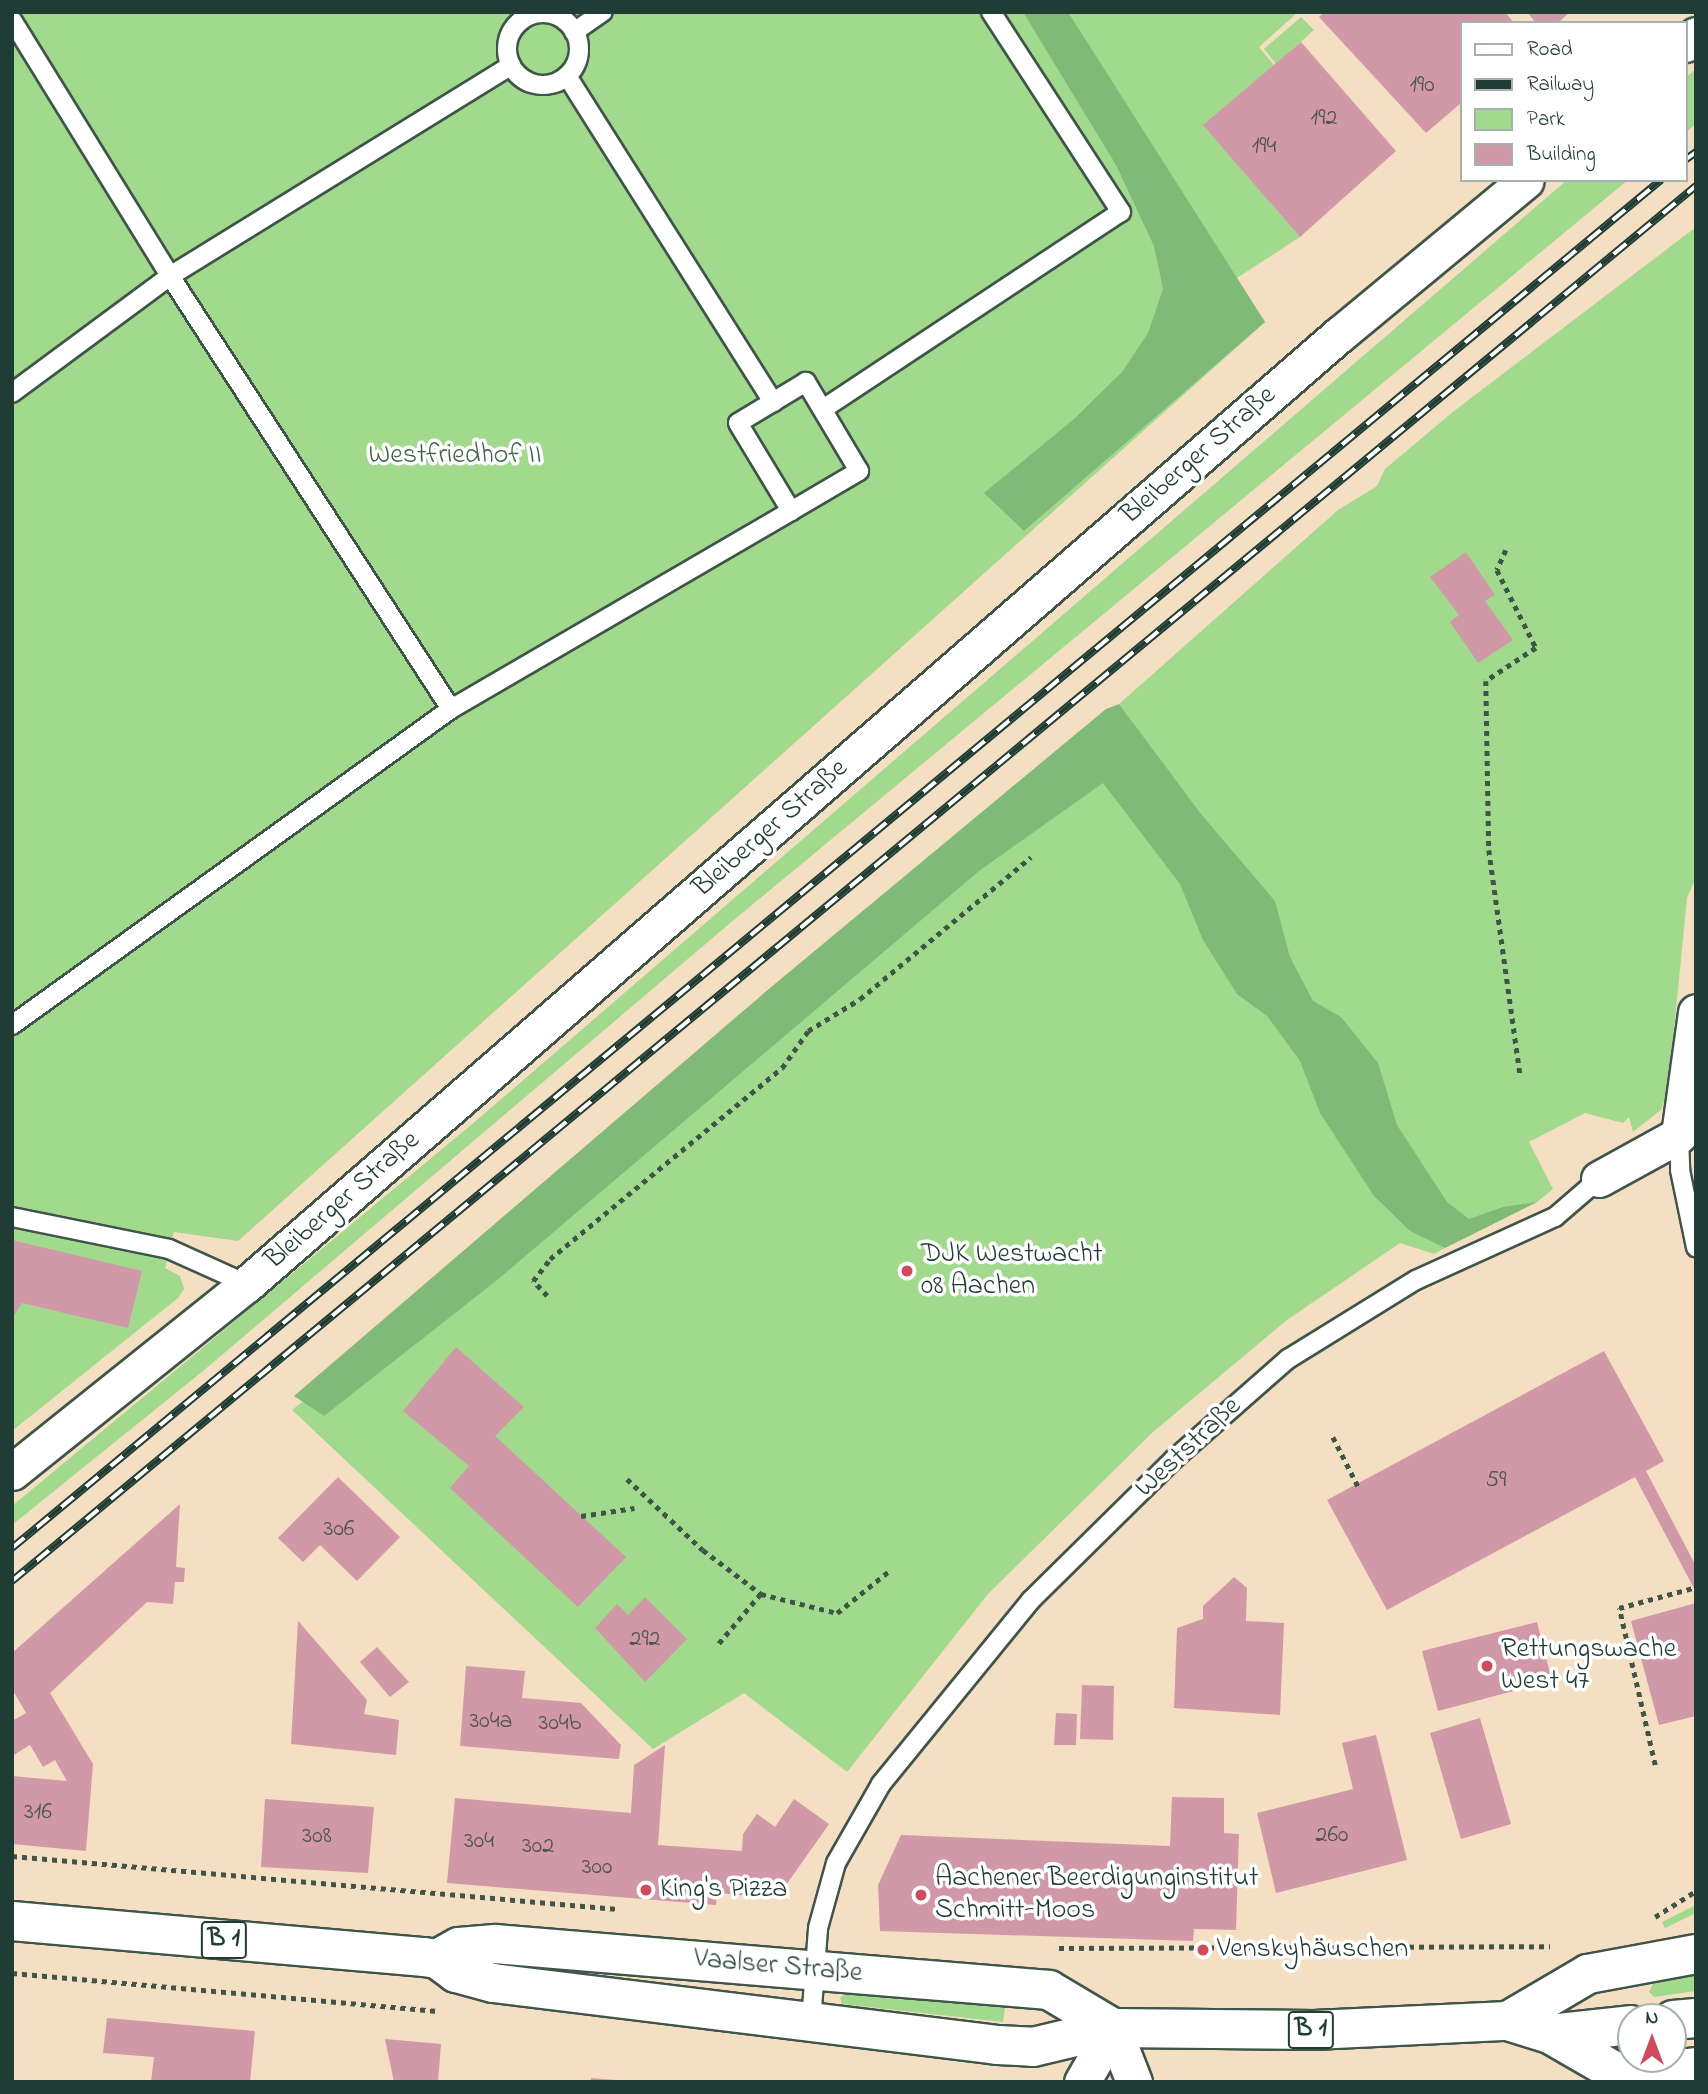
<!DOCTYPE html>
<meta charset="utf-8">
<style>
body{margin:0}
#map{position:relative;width:1708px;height:2094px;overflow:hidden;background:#f5dfc3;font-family:"Indie Flower",sans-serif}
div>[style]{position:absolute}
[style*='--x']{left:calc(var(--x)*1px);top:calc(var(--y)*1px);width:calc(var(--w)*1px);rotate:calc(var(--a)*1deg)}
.green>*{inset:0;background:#a1da8c}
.forest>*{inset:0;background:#80ba78}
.building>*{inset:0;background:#d198a8}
.path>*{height:4.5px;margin-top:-2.25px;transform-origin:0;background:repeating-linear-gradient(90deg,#3f5549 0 5px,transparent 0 10px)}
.roads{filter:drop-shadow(2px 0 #3f5549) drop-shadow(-2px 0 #3f5549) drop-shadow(0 2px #3f5549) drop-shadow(0 -2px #3f5549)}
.lane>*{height:18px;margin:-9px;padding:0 9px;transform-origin:9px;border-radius:9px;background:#fff}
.lane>.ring{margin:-9px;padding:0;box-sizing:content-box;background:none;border:18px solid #fff;border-radius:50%}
.street>*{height:35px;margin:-17.5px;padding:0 17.5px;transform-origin:17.5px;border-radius:17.5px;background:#fff}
.primary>*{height:38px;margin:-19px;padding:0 19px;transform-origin:19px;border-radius:19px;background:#fff}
.rail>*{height:8px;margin-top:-4px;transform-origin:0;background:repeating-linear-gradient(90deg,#fff 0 16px,#1f3d34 0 32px);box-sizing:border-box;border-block:2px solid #1f3d34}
.dots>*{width:19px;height:19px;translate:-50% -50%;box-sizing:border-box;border:4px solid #fff;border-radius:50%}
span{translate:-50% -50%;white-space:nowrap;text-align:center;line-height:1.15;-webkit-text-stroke:7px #fff;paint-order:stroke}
.number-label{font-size:24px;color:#4c5451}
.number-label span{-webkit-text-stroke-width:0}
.shield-label span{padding:2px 5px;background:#fff;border:2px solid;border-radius:5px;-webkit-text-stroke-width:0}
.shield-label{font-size:26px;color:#1f3d34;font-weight:700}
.park-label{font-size:28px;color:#40644a}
.street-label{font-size:28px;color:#1f3d34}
.poi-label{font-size:28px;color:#1f3d34}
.left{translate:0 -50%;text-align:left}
.frame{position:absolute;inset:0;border:14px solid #1f3d34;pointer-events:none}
.legend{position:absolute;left:1460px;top:21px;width:228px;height:161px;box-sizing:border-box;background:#fff;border:2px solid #a5b1ae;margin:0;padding:9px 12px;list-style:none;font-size:21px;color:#1f3d34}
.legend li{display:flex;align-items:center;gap:14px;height:35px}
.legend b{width:35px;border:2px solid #a5b1ae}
.north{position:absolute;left:1617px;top:2003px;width:70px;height:70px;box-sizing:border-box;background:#fff;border:2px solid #a5b1ae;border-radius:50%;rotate:0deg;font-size:19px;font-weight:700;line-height:28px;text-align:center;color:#1f3d34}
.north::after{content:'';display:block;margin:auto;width:24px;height:32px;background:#d1495b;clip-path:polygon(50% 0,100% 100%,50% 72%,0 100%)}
</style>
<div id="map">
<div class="green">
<div style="clip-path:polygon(12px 12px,1298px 12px,1259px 47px,1274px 65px,1204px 125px,1300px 237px,1237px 278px,1265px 322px,238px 1241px,174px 1232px,165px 1268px,180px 1276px,184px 1289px,178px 1298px,12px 1431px)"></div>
<div style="clip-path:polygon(1301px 17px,1314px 30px,1276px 64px,1264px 49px)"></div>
<div style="clip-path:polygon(1696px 69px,1696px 124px,1685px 133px,1685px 78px)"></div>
<div style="clip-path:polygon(1567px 180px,1628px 180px,729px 924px,203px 1371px,12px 1525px,12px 1506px,477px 1120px)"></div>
<div style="clip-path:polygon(1696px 227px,1696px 877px,1687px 898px,1668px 1091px,1661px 1110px,1633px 1132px,1629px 1117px,1623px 1123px,1585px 1113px,1529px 1142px,1553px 1189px,1537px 1202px,1459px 1241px,1409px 1230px,1445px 1248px,1434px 1254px,1400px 1243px,1287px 1320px,1153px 1432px,988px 1594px,847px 1772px,744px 1693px,653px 1749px,292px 1410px,1111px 741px,1133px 723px,1119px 704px,1338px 510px,1377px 486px,1385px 469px,1454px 411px)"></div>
<div style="clip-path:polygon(1696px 1905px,1696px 1913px,1665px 1928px,1662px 1922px)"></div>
<div style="clip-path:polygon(1696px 1974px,1696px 1991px,1654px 1997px,1649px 1992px,1653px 1984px)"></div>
<div style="clip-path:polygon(847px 1994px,896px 1999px,1005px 2007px,1003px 2022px,842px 2004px,840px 1997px)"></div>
</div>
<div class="forest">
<div style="clip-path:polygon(1023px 12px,1068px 12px,1265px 322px,1024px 531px,984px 493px,1074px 419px,1122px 372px,1148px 333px,1163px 289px,1154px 246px,1116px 165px)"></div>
<div style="clip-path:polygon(1119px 704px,1201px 814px,1275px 901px,1290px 957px,1313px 1001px,1341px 1017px,1378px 1063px,1397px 1125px,1447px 1202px,1469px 1219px,1503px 1207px,1537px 1202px,1445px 1248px,1410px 1231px,1374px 1196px,1320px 1113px,1300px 1061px,1267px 1016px,1237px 994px,1203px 940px,1180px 884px,1103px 783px,979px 871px,496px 1281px,324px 1416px,294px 1396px,770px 988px,1106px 709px)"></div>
</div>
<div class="building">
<div style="clip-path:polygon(1324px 12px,1505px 12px,1514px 23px,1461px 23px,1461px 103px,1426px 133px,1319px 17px)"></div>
<div style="clip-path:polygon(1527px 12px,1570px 12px,1558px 23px,1536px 23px)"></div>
<div style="clip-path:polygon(1301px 42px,1396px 151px,1300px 237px,1203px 125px)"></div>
<div style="clip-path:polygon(1466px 552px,1495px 595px,1485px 601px,1513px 640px,1478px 663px,1450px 622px,1459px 615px,1430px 577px)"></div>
<div style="clip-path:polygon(12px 1240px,142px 1271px,128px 1328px,22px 1303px,12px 1319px)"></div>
<div style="clip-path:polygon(456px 1347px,524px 1407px,495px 1436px,626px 1557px,578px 1607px,450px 1488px,469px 1466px,403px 1411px)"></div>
<div style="clip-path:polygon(1604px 1351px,1664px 1461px,1646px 1471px,1696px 1566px,1696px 1592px,1635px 1477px,1387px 1610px,1327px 1500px)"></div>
<div style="clip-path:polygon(338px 1477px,400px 1537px,357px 1581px,320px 1545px,303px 1562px,278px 1538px)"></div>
<div style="clip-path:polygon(180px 1504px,176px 1567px,185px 1568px,184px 1582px,175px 1582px,173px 1604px,147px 1602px,50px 1693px,93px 1764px,86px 1851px,12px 1844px,12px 1776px,67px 1781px,55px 1760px,43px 1767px,30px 1745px,12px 1756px,12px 1721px,26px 1713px,12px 1689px,12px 1653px)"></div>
<div style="clip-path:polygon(1234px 1577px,1247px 1588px,1246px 1621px,1284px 1623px,1280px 1715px,1174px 1708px,1177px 1628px,1203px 1619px,1203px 1606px)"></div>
<div style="clip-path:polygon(645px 1597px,687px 1639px,645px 1682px,595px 1628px,617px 1604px,628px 1615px)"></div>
<div style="clip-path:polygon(1696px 1603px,1696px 1716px,1659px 1725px,1631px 1621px)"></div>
<div style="clip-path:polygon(298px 1621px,367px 1700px,364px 1714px,399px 1720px,396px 1755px,291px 1744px)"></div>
<div style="clip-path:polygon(1537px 1622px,1552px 1681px,1438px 1711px,1422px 1651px)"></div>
<div style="clip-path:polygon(377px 1647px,409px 1682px,390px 1697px,360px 1662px)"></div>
<div style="clip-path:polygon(466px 1666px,525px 1671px,522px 1698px,581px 1703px,621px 1745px,619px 1759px,460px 1746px)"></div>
<div style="clip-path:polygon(1082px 1685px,1114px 1686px,1113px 1740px,1080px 1739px)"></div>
<div style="clip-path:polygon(1056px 1713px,1077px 1714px,1076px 1745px,1054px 1745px)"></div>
<div style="clip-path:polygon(1480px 1718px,1511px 1824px,1461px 1839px,1430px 1733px)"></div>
<div style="clip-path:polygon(1376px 1735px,1407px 1860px,1276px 1893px,1257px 1813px,1353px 1789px,1342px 1743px)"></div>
<div style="clip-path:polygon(665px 1745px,658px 1845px,742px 1851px,743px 1834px,757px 1814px,775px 1827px,794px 1799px,829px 1824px,777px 1898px,717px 1893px,716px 1905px,447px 1883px,455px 1798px,631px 1813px,634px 1765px)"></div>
<div style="clip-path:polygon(1172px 1797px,1224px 1798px,1224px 1833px,1239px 1834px,1236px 1930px,1194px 1929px,1193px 1941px,880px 1931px,878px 1885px,901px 1835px,1170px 1846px)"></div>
<div style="clip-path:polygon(265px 1799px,374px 1807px,368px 1873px,261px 1867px)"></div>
<div style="clip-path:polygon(107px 2018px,255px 2031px,250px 2082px,151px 2082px,154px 2057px,103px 2053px)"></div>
<div style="clip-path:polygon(385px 2039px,441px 2044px,438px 2082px,394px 2082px)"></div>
<div style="clip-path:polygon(591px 2078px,616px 2080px,616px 2082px,591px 2082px)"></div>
</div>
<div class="path">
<div style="--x:1506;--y:550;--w:22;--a:114"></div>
<div style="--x:1497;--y:570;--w:87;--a:63.4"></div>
<div style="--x:1536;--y:648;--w:60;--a:146.6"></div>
<div style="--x:1486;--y:681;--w:169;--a:89"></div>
<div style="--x:1489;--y:850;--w:225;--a:82.1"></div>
<div style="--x:547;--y:1296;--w:21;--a:-133"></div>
<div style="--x:533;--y:1281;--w:28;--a:-52"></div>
<div style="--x:550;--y:1259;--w:301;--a:-39.5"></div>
<div style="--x:782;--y:1068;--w:45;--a:-54.9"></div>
<div style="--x:808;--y:1031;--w:61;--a:-31.6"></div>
<div style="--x:860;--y:999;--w:222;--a:-39.7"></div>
<div style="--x:1333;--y:1437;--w:55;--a:63"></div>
<div style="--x:627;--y:1479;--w:104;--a:43.1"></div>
<div style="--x:703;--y:1550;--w:73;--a:37.2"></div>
<div style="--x:761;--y:1594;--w:68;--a:130.2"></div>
<div style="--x:581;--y:1516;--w:54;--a:-8.6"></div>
<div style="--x:761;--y:1594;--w:78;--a:14"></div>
<div style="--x:837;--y:1613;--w:67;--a:-38.9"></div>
<div style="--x:1655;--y:1765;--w:161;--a:-102.9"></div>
<div style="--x:1619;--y:1608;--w:77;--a:-15.1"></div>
<div style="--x:12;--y:1856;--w:608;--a:5"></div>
<div style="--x:1655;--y:1917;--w:49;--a:-32.4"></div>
<div style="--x:1059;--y:1948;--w:491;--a:-0.2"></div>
<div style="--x:12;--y:1973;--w:427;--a:5.1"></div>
</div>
<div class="roads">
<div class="lane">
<div class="ring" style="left:507px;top:13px;width:54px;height:54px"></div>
<div style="--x:12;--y:20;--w:301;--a:58.3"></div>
<div style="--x:170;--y:276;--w:516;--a:57.02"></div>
<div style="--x:574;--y:32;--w:35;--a:-35"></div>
<div style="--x:567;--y:76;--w:386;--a:57.7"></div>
<div style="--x:12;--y:393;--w:197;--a:-36.5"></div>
<div style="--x:170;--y:276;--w:401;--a:-31.7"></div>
<div style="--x:823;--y:409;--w:357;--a:-33.5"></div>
<div style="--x:1121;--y:212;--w:239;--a:-123"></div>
<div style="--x:12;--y:1025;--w:541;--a:-35.75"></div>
<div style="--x:451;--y:709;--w:393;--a:-30.2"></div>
<div style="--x:791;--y:511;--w:79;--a:-30.5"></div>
<div style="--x:859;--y:471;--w:104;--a:-120.8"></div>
<div style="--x:806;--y:382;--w:79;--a:148.9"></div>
<div style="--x:738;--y:423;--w:103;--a:58.9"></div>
<div style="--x:1679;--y:1135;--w:35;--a:88"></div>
<div style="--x:1680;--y:1170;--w:79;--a:78.3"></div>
<div style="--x:12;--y:1217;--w:160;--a:11.5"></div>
<div style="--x:169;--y:1249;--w:85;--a:24.2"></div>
<div style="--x:811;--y:2022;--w:94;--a:-85.7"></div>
<div style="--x:818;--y:1928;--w:67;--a:-74.5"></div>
<div style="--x:836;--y:1863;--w:91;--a:-60.3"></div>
<div style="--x:881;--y:1784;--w:237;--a:-50.8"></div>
<div style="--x:1031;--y:1600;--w:201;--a:-44.6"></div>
<div style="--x:1174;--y:1459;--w:152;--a:-41.3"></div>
<div style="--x:1288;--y:1359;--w:150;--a:-31.7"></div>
<div style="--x:1416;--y:1280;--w:153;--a:-24.4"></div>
<div style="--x:1555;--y:1217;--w:58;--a:-40.8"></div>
</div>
<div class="street">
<div style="--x:1685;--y:44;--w:14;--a:-39"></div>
<div style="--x:1599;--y:1179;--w:91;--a:-28.8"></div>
<div style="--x:1679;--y:1135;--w:124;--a:-82.1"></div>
<div style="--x:12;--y:1472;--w:301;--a:-38.7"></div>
<div style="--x:247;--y:1284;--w:1448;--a:-41"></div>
<div style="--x:1340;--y:334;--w:241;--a:-39.6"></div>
<div style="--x:1113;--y:2028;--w:58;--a:68.7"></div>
<div style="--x:1082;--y:2082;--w:62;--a:-60.1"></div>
</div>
<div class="primary">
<div style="--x:12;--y:1921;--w:414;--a:5"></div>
<div style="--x:424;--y:1957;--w:13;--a:9"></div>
<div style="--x:437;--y:1959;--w:24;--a:36"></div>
<div style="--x:456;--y:1973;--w:38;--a:15"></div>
<div style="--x:493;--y:1983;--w:509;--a:7"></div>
<div style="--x:998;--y:2045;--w:35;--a:3"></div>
<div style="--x:1033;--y:2047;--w:82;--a:-13.4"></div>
<div style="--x:1113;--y:2028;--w:201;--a:0.6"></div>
<div style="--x:1314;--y:2030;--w:194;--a:-2.7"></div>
<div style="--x:1508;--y:2021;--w:44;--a:17.2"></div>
<div style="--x:1550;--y:2034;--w:81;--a:-6.3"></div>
<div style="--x:437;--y:1959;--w:25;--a:-29"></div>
<div style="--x:459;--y:1947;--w:36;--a:-5"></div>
<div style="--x:495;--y:1944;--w:556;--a:4.75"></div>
<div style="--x:1049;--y:1990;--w:74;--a:30.7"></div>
<div style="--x:1673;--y:2020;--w:23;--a:-5"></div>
<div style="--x:1508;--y:2021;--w:93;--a:-30.4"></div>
<div style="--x:1588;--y:1974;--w:110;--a:-10.5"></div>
<div style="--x:1550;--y:2034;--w:82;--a:30"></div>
<div style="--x:1621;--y:2075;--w:75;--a:-6.1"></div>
</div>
</div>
<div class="rail">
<div style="--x:1685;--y:160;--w:14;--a:-36"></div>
<div style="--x:12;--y:1548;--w:2143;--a:-39.68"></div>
<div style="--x:12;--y:1581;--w:2187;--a:-39.64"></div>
</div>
<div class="dots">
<div style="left:907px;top:1271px;background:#d1495b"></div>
<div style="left:1487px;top:1666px;background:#d1495b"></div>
<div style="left:646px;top:1890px;background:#d1495b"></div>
<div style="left:921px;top:1895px;background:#d1495b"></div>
<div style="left:1203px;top:1950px;background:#d1495b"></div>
</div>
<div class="number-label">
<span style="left:1422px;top:86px">190</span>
<span style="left:1324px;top:119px">192</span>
<span style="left:1264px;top:147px">194</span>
<span style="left:1496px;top:1481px">59</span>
<span style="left:339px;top:1530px">306</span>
<span style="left:645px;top:1640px">292</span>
<span style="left:491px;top:1722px">304a</span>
<span style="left:560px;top:1724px">304b</span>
<span style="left:38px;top:1813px">316</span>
<span style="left:1332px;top:1836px">260</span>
<span style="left:317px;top:1837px">308</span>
<span style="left:479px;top:1842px">304</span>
<span style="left:538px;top:1847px">302</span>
<span style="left:597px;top:1868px">300</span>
</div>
<div class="shield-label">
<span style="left:224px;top:1940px">B 1</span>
<span style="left:1311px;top:2030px">B 1</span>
</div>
<div class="park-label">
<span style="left:455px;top:456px">Westfriedhof II</span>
</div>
<div class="street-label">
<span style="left:1199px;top:456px;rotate:-41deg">Bleiberger Straße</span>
<span style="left:771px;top:829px;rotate:-41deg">Bleiberger Straße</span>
<span style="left:343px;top:1201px;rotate:-41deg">Bleiberger Straße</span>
<span style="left:1189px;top:1448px;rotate:-43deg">Weststraße</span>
<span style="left:778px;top:1967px;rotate:5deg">Vaalser Straße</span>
</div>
<div class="poi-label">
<span class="left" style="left:921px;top:1271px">DJK Westwacht<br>08 Aachen</span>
<span class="left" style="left:1501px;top:1666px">Rettungswache<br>West 47</span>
<span class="left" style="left:935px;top:1895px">Aachener Beerdigunginstitut<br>Schmitt-Moos</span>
<span class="left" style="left:660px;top:1890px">King's Pizza</span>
<span class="left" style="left:1217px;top:1950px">Venskyhäuschen</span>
</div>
<div class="frame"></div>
<ul class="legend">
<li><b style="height:9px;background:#fff"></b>Road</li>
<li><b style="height:9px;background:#1f3d34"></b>Railway</li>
<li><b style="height:19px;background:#a1da8c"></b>Park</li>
<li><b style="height:19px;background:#d198a8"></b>Building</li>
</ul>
<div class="north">N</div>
</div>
